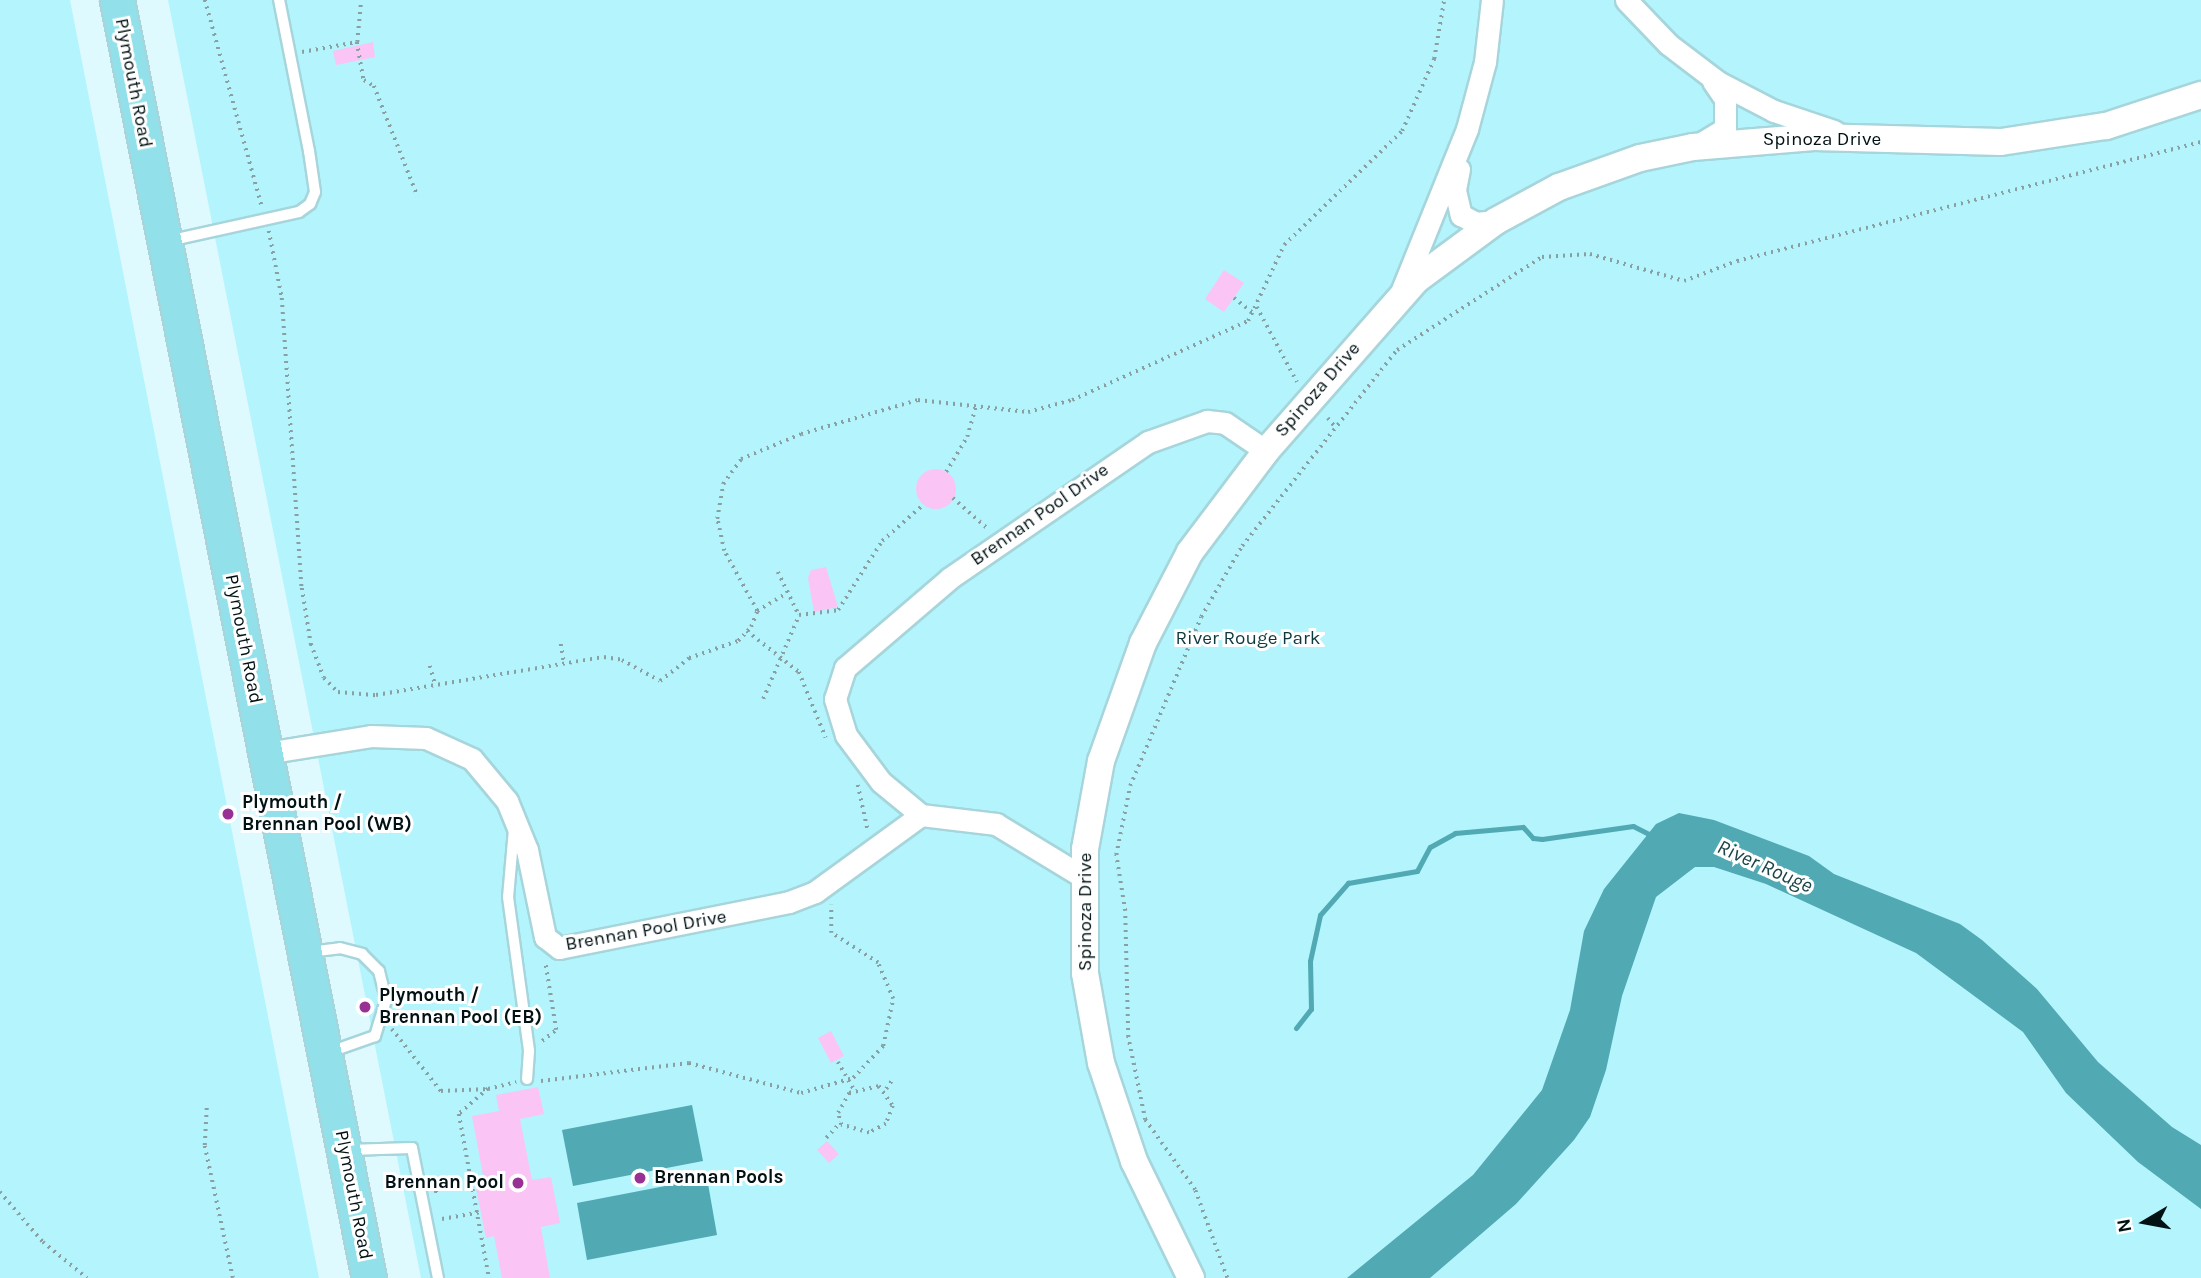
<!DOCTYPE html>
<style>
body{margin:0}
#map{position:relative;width:2201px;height:1278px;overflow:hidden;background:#defafe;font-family:Karla,sans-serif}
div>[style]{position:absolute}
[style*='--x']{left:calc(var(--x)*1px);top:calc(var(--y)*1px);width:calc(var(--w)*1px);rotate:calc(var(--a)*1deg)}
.green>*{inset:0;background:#b4f4fc}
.water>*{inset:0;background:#50a9b3}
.stream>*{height:5px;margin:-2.5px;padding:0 2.5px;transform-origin:2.5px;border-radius:2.5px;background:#50a9b3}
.building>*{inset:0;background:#fac5f4}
.round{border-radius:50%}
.path>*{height:3.5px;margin-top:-1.75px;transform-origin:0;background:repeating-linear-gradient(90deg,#89a0a3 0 2px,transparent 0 7px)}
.roads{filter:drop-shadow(2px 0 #a6d5db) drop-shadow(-2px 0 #a6d5db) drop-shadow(0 2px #a6d5db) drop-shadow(0 -2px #a6d5db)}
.service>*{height:10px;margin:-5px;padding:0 5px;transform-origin:5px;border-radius:5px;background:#fff}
.minor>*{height:21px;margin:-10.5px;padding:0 10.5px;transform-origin:10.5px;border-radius:10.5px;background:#fff}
.tertiary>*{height:26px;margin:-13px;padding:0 13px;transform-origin:13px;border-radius:13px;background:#fff}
.primary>*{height:33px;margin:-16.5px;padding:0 16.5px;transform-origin:16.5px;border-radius:16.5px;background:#92e1ea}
.dots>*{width:19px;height:19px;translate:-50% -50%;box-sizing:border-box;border:4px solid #fff;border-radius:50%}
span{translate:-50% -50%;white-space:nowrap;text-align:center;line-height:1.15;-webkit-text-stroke:6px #fff;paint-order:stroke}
.street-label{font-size:19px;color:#021214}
.park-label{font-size:19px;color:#0e393e}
.poi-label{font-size:19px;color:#021214;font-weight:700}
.left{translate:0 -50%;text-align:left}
.right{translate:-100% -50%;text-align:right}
.water-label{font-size:21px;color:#1b4449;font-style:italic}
.north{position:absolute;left:2110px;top:1187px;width:70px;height:70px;-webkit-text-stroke:5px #fff;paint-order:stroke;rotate:260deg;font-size:19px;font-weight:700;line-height:28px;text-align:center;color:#021214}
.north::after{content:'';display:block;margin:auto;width:24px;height:32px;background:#021214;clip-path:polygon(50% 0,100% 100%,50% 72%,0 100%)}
</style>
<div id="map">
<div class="green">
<div style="clip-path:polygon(0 0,70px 0,319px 1278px,0 1278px)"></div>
<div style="clip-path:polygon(168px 0,2201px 0,2201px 1278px,421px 1278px)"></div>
</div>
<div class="water">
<div style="clip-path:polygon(1679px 813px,1714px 820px,1809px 856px,1834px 874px,1960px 924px,1982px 940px,2037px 989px,2098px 1062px,2172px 1127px,2201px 1145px,2201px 1209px,2138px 1162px,2066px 1093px,2023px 1032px,1916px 953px,1766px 884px,1714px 867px,1695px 867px,1656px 897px,1622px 996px,1606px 1070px,1590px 1117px,1574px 1140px,1516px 1204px,1430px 1278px,1347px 1278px,1473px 1175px,1542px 1090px,1570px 1010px,1584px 931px,1604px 889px,1656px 824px)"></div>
<div style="clip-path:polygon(692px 1105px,703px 1161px,573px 1186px,562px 1130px)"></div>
<div style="clip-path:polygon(707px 1178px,717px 1235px,587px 1260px,577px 1203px)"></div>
</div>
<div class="stream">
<div style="--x:1296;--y:1028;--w:24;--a:-52"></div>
<div style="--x:1311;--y:1009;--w:48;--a:-91.2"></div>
<div style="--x:1310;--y:961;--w:47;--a:-77.7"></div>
<div style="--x:1320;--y:915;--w:43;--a:-48.8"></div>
<div style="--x:1348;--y:883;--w:70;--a:-9.9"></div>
<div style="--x:1417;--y:871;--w:27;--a:-62"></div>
<div style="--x:1430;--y:847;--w:29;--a:-29"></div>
<div style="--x:1455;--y:833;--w:68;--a:-5"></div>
<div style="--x:1523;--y:827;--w:15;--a:48"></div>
<div style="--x:1533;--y:838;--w:9;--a:6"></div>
<div style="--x:1542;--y:839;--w:92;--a:-8.1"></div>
<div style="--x:1633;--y:826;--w:20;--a:27"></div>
</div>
<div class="building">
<div style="clip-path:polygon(373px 42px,375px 57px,336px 65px,333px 51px)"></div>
<div style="clip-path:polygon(1224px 270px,1244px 283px,1224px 312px,1205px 299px)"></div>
<div class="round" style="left:916px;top:469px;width:40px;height:40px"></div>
<div style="clip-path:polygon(826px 567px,838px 607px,814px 612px,808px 578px,811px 570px)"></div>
<div style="clip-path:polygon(831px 1031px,844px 1056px,831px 1063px,818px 1038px)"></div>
<div style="clip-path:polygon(538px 1087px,544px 1114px,520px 1119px,532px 1180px,551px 1177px,560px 1223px,541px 1227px,550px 1278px,502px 1278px,494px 1236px,486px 1238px,476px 1188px,485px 1186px,472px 1116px,499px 1111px,496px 1095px)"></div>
<div style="clip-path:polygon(827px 1141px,839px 1154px,829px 1163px,817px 1150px)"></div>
</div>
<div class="path">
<div style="--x:205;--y:0;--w:215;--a:74.6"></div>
<div style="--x:357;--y:42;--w:42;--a:-84.6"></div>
<div style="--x:302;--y:52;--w:56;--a:-10.3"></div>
<div style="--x:357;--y:42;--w:39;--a:80"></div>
<div style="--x:364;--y:80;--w:12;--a:31"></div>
<div style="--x:374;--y:86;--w:119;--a:68.4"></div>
<div style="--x:269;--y:231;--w:68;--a:79"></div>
<div style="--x:282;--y:298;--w:291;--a:86.1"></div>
<div style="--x:302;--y:588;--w:57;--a:80.9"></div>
<div style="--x:311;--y:644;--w:36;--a:69"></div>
<div style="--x:324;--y:678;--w:20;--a:45"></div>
<div style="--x:338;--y:692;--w:38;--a:5"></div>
<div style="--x:376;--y:695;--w:231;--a:-9.5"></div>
<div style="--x:604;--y:657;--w:18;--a:9"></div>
<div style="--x:622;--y:660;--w:43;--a:28.9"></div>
<div style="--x:660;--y:681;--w:37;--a:-38"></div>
<div style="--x:689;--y:658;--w:52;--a:-19.1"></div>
<div style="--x:738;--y:641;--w:19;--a:-47"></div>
<div style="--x:751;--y:627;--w:17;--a:-69"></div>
<div style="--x:757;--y:611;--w:68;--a:-118.8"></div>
<div style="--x:724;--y:551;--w:33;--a:-102"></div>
<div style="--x:717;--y:519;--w:36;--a:-80"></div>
<div style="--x:723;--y:484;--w:31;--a:-54"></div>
<div style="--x:741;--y:459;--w:65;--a:-22.6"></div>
<div style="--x:801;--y:434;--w:122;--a:-16.2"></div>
<div style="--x:918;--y:400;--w:111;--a:6.2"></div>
<div style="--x:1028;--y:412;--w:46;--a:-15.3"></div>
<div style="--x:1072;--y:400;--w:193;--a:-24.2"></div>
<div style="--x:1248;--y:321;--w:84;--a:-64.7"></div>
<div style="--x:1284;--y:245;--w:164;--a:-44"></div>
<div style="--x:1402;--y:131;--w:79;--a:-66"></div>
<div style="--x:1434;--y:59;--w:60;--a:-80.4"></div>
<div style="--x:1234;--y:298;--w:24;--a:38"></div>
<div style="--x:1257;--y:307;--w:85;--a:61.9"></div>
<div style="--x:1328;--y:418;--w:13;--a:51"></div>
<div style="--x:946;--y:472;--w:41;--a:-59"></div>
<div style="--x:967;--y:437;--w:32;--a:-74"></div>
<div style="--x:953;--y:498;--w:47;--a:41.5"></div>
<div style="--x:778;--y:572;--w:48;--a:64"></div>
<div style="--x:799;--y:615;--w:39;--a:-7"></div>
<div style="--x:838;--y:610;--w:82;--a:-57.5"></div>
<div style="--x:882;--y:541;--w:56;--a:-41.4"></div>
<div style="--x:757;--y:611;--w:33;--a:-31"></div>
<div style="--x:747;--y:631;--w:66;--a:38.3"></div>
<div style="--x:799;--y:672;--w:71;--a:67.8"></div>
<div style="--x:561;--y:644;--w:19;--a:81"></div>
<div style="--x:430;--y:666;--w:19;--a:74"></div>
<div style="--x:763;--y:699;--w:91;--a:-66.8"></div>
<div style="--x:858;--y:785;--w:47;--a:77.7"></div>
<div style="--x:392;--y:1029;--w:79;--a:51.7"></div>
<div style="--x:441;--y:1091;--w:47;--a:-2.4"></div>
<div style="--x:488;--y:1089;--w:38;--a:139"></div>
<div style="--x:459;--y:1114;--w:167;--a:79.6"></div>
<div style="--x:542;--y:1041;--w:18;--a:-38"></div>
<div style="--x:556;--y:1030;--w:69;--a:-99.2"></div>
<div style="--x:838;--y:1062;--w:32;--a:60"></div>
<div style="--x:541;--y:1081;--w:149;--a:-6.9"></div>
<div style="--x:689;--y:1063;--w:116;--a:15"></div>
<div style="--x:801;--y:1093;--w:54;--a:-16.1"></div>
<div style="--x:853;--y:1078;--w:44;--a:-46.8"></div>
<div style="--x:883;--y:1046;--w:48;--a:-78"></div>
<div style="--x:893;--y:999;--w:39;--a:-113"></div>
<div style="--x:878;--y:963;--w:56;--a:-147.4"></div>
<div style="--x:831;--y:933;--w:28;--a:-90"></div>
<div style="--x:879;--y:1086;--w:24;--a:55"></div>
<div style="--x:893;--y:1106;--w:19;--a:111"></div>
<div style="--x:886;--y:1124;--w:19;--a:152"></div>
<div style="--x:869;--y:1133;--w:29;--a:-164"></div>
<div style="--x:841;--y:1125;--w:12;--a:-104"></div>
<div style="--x:838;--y:1113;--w:23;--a:-61"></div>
<div style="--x:849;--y:1093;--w:31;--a:-13"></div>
<div style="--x:488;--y:1089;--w:29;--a:-14"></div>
<div style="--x:886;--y:1089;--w:11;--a:-56"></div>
<div style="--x:207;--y:1108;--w:38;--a:93"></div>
<div style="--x:205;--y:1146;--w:135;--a:78"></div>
<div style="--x:826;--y:1138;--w:21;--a:-47"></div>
<div style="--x:434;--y:1177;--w:18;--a:81"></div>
<div style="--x:0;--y:1192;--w:66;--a:49.3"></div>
<div style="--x:43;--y:1242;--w:57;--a:39.3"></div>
<div style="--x:442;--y:1219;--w:40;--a:-10"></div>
<div style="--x:1227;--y:1278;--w:94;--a:-110"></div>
<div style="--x:1195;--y:1190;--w:86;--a:-125.5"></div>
<div style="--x:1145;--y:1120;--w:85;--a:-101.6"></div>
<div style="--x:1128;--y:1037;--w:126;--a:-91.4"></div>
<div style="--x:1125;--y:911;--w:57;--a:-99.1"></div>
<div style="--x:1116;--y:855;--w:70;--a:-78.5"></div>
<div style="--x:1130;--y:786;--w:183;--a:-67.2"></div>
<div style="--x:1201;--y:617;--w:82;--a:-60"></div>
<div style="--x:1242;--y:546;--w:250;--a:-51.7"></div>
<div style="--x:1397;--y:350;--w:172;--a:-32.7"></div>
<div style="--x:1542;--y:257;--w:48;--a:-3.6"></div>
<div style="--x:1590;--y:254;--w:98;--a:16"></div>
<div style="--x:1684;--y:281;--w:57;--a:-20.7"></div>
<div style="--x:1737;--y:261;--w:479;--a:-14.4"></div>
</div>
<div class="roads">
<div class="service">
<div style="--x:168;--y:241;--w:134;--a:-12.5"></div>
<div style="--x:299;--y:212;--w:14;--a:-36"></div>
<div style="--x:310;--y:204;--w:13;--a:-67"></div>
<div style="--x:315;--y:192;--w:41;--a:-98.3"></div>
<div style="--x:309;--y:151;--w:154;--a:-101.2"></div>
<div style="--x:514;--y:829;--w:68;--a:95"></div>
<div style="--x:508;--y:897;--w:155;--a:82.2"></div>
<div style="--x:529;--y:1051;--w:28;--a:94"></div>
<div style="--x:309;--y:952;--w:31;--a:-7"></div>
<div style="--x:340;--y:948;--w:23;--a:15"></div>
<div style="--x:362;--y:954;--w:24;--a:45"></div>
<div style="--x:379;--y:971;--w:30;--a:76"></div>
<div style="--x:386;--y:1000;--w:38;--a:107"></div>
<div style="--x:375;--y:1036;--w:51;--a:160.5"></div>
<div style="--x:348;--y:1150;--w:64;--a:-1.8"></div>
<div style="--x:412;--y:1148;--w:133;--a:78.7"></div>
</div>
<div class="minor">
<div style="--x:1626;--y:0;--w:61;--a:46.3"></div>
<div style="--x:1668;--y:44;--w:63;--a:37.2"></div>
<div style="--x:1718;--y:82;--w:63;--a:27.4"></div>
<div style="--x:1774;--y:111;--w:63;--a:18.4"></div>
<div style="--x:1698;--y:145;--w:31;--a:-31"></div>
<div style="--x:1725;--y:129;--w:30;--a:-90"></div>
<div style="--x:1725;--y:99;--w:22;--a:-124"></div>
<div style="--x:1459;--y:169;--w:21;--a:101"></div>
<div style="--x:1455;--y:190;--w:26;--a:77"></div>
<div style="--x:1461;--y:215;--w:17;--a:28"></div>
<div style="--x:1476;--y:223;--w:20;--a:-6"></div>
<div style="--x:1402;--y:290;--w:174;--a:-68"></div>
<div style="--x:1467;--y:129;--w:69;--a:-75"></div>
<div style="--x:1485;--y:62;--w:62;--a:-83.6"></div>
<div style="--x:266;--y:753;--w:106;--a:-9.2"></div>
<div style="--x:371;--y:736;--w:55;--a:2.1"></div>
<div style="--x:426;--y:738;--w:51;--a:24.5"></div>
<div style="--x:472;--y:759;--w:55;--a:50.2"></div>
<div style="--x:507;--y:801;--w:53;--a:67.8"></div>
<div style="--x:527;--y:850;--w:89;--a:78.3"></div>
<div style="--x:545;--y:937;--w:18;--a:38"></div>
<div style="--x:559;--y:948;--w:235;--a:-11.3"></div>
<div style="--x:789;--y:902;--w:28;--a:-21"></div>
<div style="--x:815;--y:892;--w:131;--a:-36"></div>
<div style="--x:921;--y:815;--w:52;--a:-140.5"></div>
<div style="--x:881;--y:782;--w:59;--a:-126.7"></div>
<div style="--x:846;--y:735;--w:38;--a:-107"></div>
<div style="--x:835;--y:699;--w:33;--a:-72"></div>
<div style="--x:845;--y:668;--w:138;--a:-40.6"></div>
<div style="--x:950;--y:578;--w:240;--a:-34.5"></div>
<div style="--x:1148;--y:442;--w:63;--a:-19.6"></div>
<div style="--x:1207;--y:421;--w:18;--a:6"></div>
<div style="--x:1225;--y:423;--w:50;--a:34.3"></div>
<div style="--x:921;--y:815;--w:76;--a:6.8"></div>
<div style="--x:996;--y:824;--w:102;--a:31.3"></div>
</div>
<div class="tertiary">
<div style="--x:1191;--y:1278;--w:130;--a:-116"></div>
<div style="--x:1134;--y:1161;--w:103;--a:-108.6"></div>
<div style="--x:1101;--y:1063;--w:91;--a:-100.1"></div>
<div style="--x:1085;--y:973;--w:124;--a:-90"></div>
<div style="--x:1085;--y:849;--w:89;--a:-79.7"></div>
<div style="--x:1101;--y:761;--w:125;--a:-70.4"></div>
<div style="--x:1143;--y:643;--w:102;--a:-62.7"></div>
<div style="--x:1190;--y:552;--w:126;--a:-53"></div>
<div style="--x:1266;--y:451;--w:227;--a:-48.7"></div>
<div style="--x:1416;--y:280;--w:99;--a:-36.4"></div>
<div style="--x:1496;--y:221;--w:72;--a:-28.4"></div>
<div style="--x:1559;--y:187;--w:86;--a:-19.7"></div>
<div style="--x:1640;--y:158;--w:54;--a:-11.7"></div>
<div style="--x:1693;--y:147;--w:121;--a:-4.7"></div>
<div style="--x:1814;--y:137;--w:187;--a:1.5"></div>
<div style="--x:2001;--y:142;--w:106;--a:-8.7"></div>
<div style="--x:2106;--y:126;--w:100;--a:-18.1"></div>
</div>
<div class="primary">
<div style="--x:117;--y:0;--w:1303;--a:78.85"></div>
</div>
</div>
<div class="dots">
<div style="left:228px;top:814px;background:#993194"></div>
<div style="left:365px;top:1007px;background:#993194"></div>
<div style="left:640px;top:1178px;background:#993194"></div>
<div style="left:518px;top:1183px;background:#993194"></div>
</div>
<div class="street-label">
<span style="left:133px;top:83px;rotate:79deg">Plymouth Road</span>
<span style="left:1822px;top:140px">Spinoza Drive</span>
<span style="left:1318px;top:390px;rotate:-49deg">Spinoza Drive</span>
<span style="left:1040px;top:515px;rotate:-35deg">Brennan Pool Drive</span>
<span style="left:243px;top:639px;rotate:79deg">Plymouth Road</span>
<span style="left:1086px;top:912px;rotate:-90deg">Spinoza Drive</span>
<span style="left:646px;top:931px;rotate:-10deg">Brennan Pool Drive</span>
<span style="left:353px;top:1195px;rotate:79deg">Plymouth Road</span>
</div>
<div class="park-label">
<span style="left:1248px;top:639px">River Rouge Park</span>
</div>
<div class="poi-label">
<span class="left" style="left:242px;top:814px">Plymouth /<br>Brennan Pool (WB)</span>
<span class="left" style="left:379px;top:1007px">Plymouth /<br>Brennan Pool (EB)</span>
<span class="left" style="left:654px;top:1178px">Brennan Pools</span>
<span class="right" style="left:504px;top:1183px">Brennan Pool</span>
</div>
<div class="water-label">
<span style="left:1765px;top:866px;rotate:24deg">River Rouge</span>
</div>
<div class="north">N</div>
</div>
